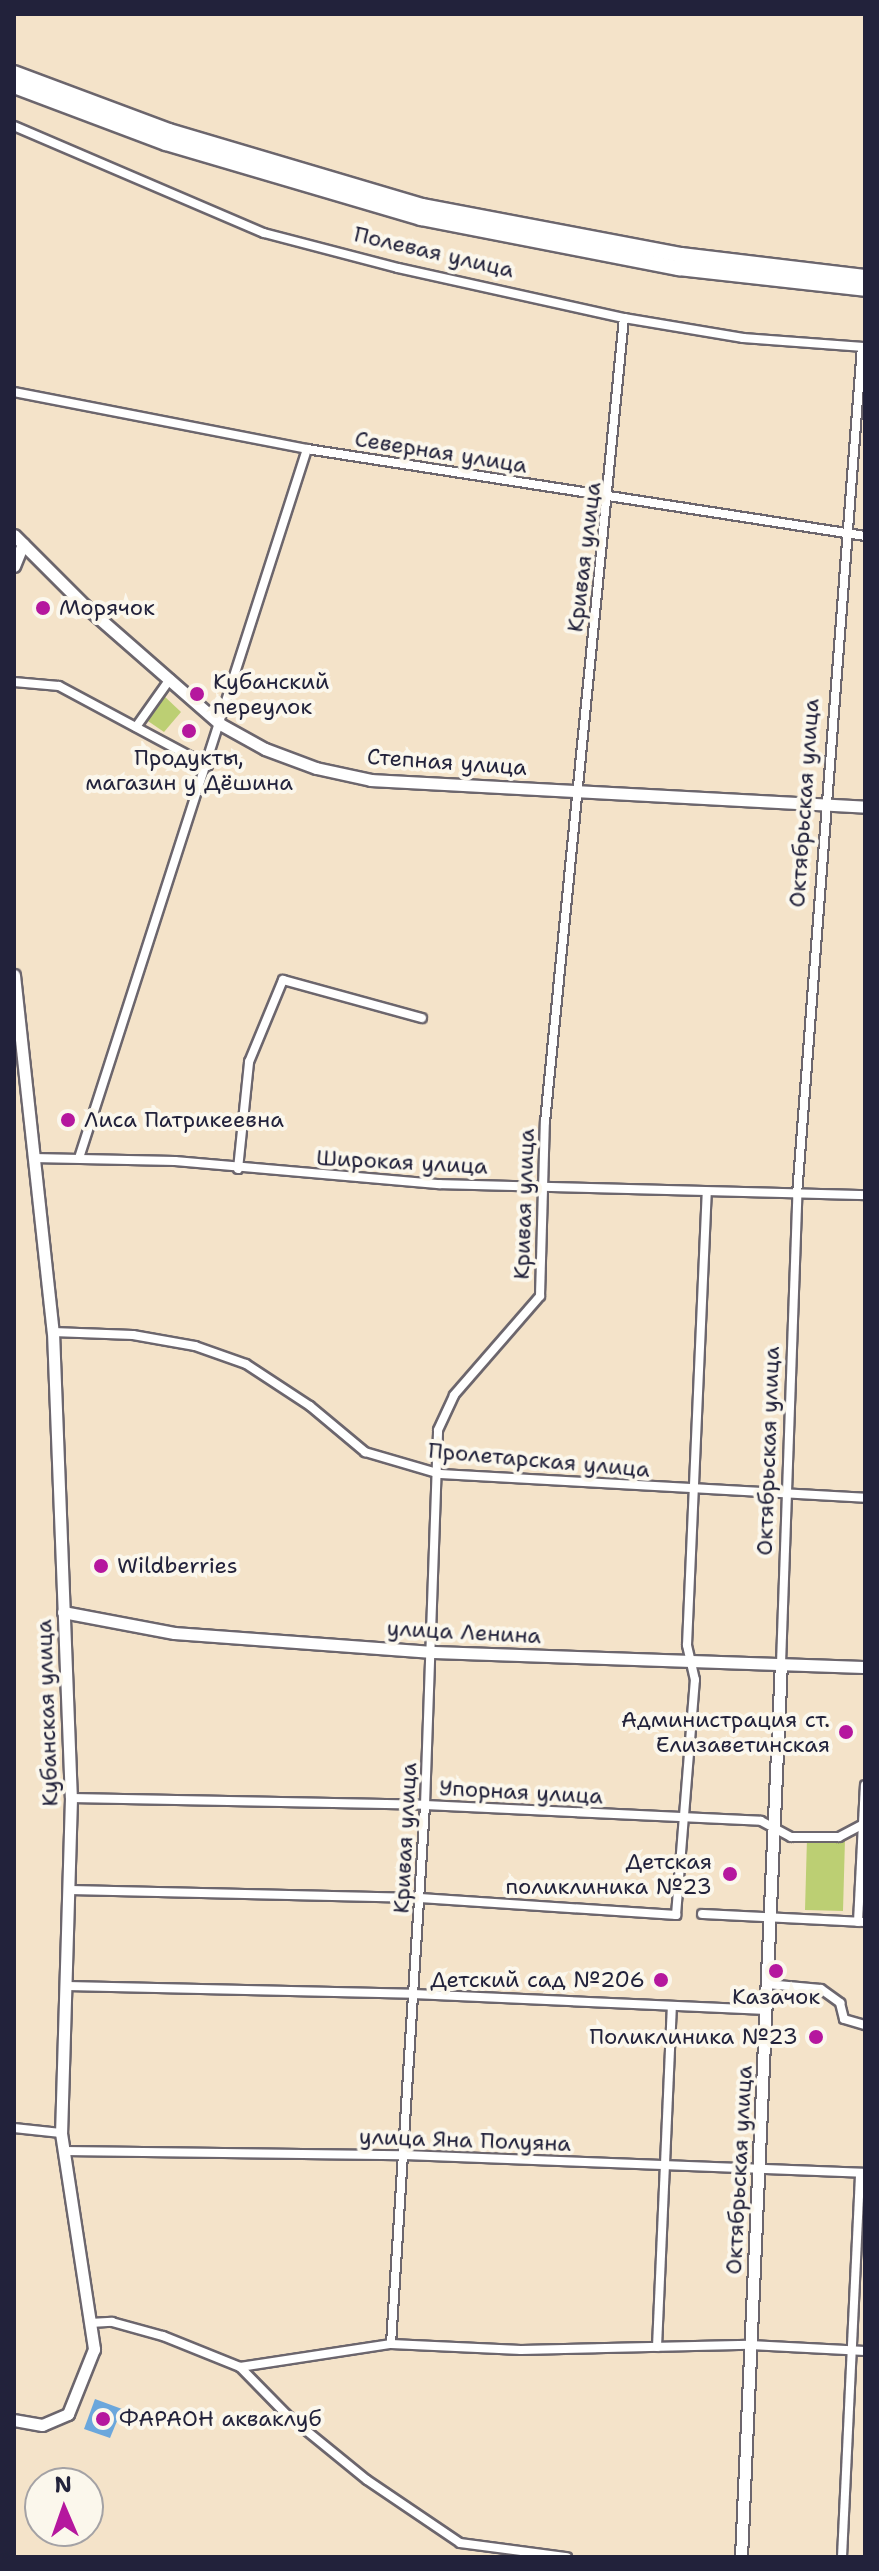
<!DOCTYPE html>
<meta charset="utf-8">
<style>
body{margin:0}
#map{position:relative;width:879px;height:2571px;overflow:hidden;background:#f4e3c9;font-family:"Shantell Sans",sans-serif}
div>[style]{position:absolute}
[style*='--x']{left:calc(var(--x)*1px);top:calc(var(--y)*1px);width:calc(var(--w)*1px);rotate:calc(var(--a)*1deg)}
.green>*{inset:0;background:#bccf73}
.water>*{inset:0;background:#6ba7dc}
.roads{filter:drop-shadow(2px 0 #6c666d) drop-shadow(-2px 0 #6c666d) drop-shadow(0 2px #6c666d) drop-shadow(0 -2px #6c666d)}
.street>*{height:8px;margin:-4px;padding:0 4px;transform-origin:4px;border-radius:4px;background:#fff}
.secondary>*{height:11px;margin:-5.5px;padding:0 5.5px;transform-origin:5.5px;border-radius:5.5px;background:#fff}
.highway>*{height:14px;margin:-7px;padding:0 7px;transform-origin:7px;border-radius:7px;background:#fff}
.dots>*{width:22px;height:22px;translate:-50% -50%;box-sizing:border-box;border:4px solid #fbf7ec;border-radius:50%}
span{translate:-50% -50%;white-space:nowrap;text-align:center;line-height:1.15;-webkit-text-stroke:8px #fbf7ec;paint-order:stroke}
.street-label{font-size:22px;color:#22223b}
.poi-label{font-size:22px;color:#22223b}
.left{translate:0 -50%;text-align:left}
.right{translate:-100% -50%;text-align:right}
.frame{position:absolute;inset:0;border:16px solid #22223b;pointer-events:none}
.north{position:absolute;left:24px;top:2467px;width:80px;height:80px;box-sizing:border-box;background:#fbf7ec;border:2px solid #a4a2a5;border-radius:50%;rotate:358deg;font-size:22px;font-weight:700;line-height:32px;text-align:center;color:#22223b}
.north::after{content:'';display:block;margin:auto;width:28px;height:36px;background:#b5179e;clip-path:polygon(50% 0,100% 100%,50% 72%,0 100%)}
</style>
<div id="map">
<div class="green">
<div style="clip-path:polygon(163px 695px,181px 712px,164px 732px,145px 719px)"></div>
<div style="clip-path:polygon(807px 1838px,845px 1839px,843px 1911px,805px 1910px)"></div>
</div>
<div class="water">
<div style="clip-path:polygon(95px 2399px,122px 2409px,110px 2438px,84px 2429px)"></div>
</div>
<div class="roads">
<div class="street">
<div style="--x:14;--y:126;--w:272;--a:23.2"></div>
<div style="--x:264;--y:233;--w:138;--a:14.6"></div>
<div style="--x:398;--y:268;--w:231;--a:12.5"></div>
<div style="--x:624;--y:318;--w:121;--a:9.5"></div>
<div style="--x:743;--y:338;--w:121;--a:4.3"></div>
<div style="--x:14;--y:392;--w:298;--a:11"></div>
<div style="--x:307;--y:449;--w:565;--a:8.86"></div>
<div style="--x:14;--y:682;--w:45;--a:5.1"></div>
<div style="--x:59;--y:686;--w:169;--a:28.2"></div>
<div style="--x:136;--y:727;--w:59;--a:-54.7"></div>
<div style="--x:33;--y:1158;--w:142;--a:1.2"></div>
<div style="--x:175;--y:1161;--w:266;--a:5"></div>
<div style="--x:440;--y:1184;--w:425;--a:1.5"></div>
<div style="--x:79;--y:1158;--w:745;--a:-72.17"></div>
<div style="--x:238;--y:1169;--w:108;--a:-84.1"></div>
<div style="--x:249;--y:1062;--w:89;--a:-67.5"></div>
<div style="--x:283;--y:980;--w:144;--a:15.3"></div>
<div style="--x:53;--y:1332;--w:80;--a:2.1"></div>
<div style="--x:133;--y:1335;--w:63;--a:10.1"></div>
<div style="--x:195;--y:1346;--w:54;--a:19.4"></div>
<div style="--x:246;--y:1364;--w:77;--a:33.3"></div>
<div style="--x:310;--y:1406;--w:72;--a:39.9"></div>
<div style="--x:365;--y:1452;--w:78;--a:16.3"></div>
<div style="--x:440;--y:1474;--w:426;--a:3.2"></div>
<div style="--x:781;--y:1664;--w:469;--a:-88"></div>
<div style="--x:797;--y:1195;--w:850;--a:-85.62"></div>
<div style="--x:71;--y:1798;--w:354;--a:1.1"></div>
<div style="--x:425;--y:1805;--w:336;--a:2.7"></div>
<div style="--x:761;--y:1821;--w:34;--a:28"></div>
<div style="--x:791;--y:1837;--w:48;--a:0"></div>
<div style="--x:839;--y:1837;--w:30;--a:-28"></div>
<div style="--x:70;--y:1890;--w:350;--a:1.3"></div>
<div style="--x:420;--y:1898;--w:257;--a:3.8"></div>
<div style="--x:676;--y:1915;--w:236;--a:-85.4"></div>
<div style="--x:695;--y:1680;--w:36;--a:-103"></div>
<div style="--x:687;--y:1645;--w:453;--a:-87.5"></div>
<div style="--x:702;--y:1914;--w:163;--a:2.8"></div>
<div style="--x:858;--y:1922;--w:137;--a:-87.1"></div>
<div style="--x:767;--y:1984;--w:54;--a:5.3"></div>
<div style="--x:821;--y:1989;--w:24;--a:36"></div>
<div style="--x:840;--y:2003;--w:16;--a:76"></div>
<div style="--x:844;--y:2019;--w:22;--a:16"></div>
<div style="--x:67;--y:1986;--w:346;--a:1.3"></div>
<div style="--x:413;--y:1994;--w:354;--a:2.6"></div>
<div style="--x:14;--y:2128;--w:47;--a:6.1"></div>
<div style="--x:64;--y:2151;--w:338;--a:0.7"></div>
<div style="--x:402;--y:2155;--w:463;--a:2.2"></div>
<div style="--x:90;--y:2323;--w:22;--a:-3"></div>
<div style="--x:112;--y:2322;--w:53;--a:15.4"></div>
<div style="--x:163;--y:2336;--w:83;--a:21.9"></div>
<div style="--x:240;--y:2367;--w:153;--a:-8.7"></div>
<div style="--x:391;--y:2344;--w:130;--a:2.6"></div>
<div style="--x:521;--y:2350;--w:229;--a:-1.3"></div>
<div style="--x:750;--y:2345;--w:115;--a:3"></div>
<div style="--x:391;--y:2344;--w:540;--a:-86.39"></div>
<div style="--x:425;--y:1805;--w:375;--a:-88"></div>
<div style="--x:438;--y:1430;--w:38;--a:-65"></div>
<div style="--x:454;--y:1395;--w:131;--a:-49"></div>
<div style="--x:540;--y:1296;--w:174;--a:-88.4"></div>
<div style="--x:545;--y:1122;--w:808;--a:-84.39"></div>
<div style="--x:657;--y:2347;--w:340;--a:-87.5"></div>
<div style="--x:240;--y:2367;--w:66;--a:45.6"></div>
<div style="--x:286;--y:2414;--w:104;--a:39.2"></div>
<div style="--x:367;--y:2480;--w:112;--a:34.1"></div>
<div style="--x:460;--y:2543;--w:108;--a:7.5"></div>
<div style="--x:842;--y:2557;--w:384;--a:-87.3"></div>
</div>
<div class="secondary">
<div style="--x:14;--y:535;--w:99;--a:45"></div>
<div style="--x:84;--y:605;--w:181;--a:41.2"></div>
<div style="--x:220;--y:724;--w:51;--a:29.1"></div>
<div style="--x:265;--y:749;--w:54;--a:20.4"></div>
<div style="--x:316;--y:768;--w:56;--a:12.3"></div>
<div style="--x:371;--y:780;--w:495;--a:3.1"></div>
<div style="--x:14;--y:566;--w:24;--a:-68"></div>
<div style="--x:14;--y:975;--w:359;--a:83.8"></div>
<div style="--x:53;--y:1332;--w:466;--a:87.8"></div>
<div style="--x:71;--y:1798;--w:335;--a:91.7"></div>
<div style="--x:61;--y:2133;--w:219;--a:81.3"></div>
<div style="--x:94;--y:2349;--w:70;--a:111.8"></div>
<div style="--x:68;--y:2414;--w:28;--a:157"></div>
<div style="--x:42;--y:2425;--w:28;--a:-170"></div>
<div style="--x:63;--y:1612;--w:113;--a:10.7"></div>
<div style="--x:174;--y:1633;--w:259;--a:4.2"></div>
<div style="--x:432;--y:1652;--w:433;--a:2"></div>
<div style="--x:741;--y:2557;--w:894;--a:-87.44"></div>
</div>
<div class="highway">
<div style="--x:14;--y:73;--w:165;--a:20.5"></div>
<div style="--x:169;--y:131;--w:264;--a:16.5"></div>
<div style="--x:422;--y:206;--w:264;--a:10.7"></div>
<div style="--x:681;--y:255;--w:185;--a:6.8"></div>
<div style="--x:14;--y:86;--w:162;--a:20.6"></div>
<div style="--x:166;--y:143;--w:266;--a:16.4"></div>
<div style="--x:421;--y:218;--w:263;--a:11"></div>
<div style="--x:679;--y:268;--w:187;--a:6.4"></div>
</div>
</div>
<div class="dots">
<div style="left:43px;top:608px;background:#b5179e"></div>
<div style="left:197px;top:694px;background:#b5179e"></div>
<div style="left:189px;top:731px;background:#b5179e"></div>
<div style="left:68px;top:1120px;background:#b5179e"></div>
<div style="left:101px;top:1566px;background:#b5179e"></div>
<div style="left:846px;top:1732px;background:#b5179e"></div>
<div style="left:730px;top:1874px;background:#b5179e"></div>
<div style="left:776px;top:1971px;background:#b5179e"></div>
<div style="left:661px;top:1980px;background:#b5179e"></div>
<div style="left:816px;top:2037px;background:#b5179e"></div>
<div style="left:103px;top:2419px;background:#b5179e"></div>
</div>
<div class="street-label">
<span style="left:434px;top:252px;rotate:13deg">Полевая улица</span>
<span style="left:441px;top:452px;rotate:9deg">Северная улица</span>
<span style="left:584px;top:557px;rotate:-83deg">Кривая улица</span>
<span style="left:447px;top:762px;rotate:4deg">Степная улица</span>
<span style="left:804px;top:803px;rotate:-86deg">Октябрьская улица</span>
<span style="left:402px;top:1162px;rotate:3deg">Широкая улица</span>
<span style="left:524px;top:1204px;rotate:-88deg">Кривая улица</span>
<span style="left:768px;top:1451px;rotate:-88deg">Октябрьская улица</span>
<span style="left:539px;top:1460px;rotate:5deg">Пролетарская улица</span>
<span style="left:464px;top:1632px;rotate:3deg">улица Ленина</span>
<span style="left:47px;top:1713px;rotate:-92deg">Кубанская улица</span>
<span style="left:521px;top:1792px;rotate:3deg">Упорная улица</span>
<span style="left:405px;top:1838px;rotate:-87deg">Кривая улица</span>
<span style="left:465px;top:2140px;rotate:2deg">улица Яна Полуяна</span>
<span style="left:739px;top:2170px;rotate:-87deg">Октябрьская улица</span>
</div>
<div class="poi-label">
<span class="left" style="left:59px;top:608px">Морячок</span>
<span class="left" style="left:213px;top:694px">Кубанский<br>переулок</span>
<span style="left:189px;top:770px">Продукты,<br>магазин у Дёшина</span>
<span class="left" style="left:84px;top:1120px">Лиса Патрикеевна</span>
<span class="left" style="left:117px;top:1566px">Wildberries</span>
<span class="right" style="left:830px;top:1732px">Администрация ст.<br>Елизаветинская</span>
<span class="right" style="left:712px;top:1874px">Детская<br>поликлиника №23</span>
<span class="right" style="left:645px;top:1980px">Детский сад №206</span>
<span style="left:776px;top:1997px">Казачок</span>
<span class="right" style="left:798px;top:2037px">Поликлиника №23</span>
<span class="left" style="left:119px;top:2419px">ФАРАОН акваклуб</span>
</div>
<div class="frame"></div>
<div class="north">N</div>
</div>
